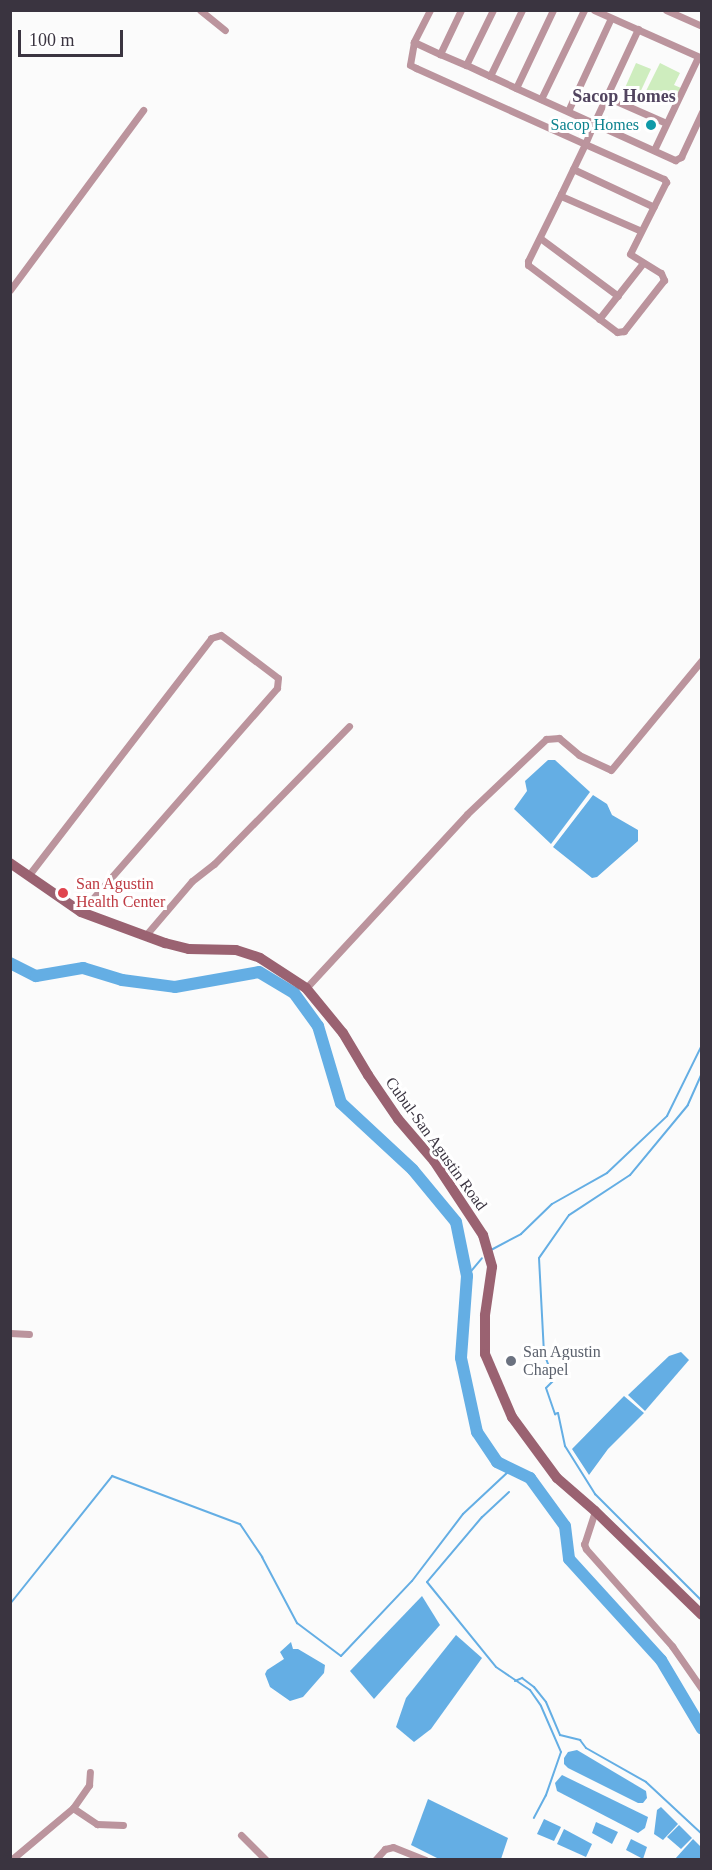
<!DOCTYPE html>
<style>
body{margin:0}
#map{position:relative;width:712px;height:1870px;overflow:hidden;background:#fbfbfb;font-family:"Times New Roman",serif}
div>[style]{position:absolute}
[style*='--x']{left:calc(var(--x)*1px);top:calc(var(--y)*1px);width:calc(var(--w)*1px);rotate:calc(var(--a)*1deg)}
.green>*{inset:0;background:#ceedbe}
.water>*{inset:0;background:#64aee4}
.stream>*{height:2px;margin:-1px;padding:0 1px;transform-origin:1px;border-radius:1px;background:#64aee4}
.river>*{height:12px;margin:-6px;padding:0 6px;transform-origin:6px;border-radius:6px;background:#64aee4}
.street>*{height:7px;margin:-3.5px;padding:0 3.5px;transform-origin:3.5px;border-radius:3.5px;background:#bb949d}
.secondary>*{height:10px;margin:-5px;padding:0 5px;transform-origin:5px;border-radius:5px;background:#9a6271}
.dots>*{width:16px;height:16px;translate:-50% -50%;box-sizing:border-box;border:3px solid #fff;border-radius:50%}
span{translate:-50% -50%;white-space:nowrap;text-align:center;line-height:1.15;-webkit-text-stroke:6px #fff;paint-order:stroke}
.culture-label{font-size:16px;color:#0d838f}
.right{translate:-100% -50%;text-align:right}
.health-label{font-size:16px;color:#be3a42}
.left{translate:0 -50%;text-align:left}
.street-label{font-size:16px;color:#3a3440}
.worship-label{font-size:16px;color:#5b616d}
.neighbourhood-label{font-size:18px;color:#524560;font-weight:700}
.frame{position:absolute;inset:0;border:12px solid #3a3440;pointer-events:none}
.scale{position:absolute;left:18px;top:30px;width:105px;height:27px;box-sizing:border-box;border:3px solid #3a3440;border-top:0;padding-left:8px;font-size:18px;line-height:21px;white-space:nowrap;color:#3a3440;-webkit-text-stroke:4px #fff;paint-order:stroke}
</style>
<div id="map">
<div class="green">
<div style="clip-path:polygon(636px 63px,651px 69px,638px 97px,624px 90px)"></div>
<div style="clip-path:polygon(660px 63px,680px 73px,674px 85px,681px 88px,675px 101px,668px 98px,665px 104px,644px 95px)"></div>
</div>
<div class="water">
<div style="clip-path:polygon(548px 760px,555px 760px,590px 792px,551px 844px,514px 809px,527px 791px,525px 781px)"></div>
<div style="clip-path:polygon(593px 795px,607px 804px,612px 815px,638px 830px,638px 841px,597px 877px,592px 878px,553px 847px)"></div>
<div style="clip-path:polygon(681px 1352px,689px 1360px,645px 1411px,628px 1395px,669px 1356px)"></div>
<div style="clip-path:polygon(624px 1396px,644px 1413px,608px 1449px,589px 1475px,572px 1449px)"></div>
<div style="clip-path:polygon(422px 1596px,440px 1625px,374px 1699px,350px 1671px)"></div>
<div style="clip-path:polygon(456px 1635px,482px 1658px,431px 1729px,414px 1742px,396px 1727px,406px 1698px)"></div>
<div style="clip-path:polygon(291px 1642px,293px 1649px,298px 1649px,325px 1665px,324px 1673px,303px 1697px,290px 1701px,270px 1687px,265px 1674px,267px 1670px,284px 1659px,280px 1652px)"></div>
<div style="clip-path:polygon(577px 1750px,646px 1791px,647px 1798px,643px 1803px,638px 1803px,568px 1768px,564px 1764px,564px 1758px,568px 1752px)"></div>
<div style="clip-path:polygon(562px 1775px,648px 1817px,645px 1828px,638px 1833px,557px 1791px,555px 1783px)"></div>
<div style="clip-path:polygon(428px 1799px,508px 1838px,501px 1859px,439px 1859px,411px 1845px)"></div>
<div style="clip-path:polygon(661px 1807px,678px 1824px,663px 1840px,654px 1834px,657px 1810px)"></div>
<div style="clip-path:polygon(544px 1819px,561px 1827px,554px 1841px,537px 1834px)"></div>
<div style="clip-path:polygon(596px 1822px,618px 1832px,612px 1844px,592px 1833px)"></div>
<div style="clip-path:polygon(679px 1825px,692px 1838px,681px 1849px,667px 1837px)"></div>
<div style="clip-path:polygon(564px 1829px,592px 1844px,586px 1857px,557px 1844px)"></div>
<div style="clip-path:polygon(631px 1839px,647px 1847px,643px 1859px,626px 1850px)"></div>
<div style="clip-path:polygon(693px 1839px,701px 1847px,701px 1859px,675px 1859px)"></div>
</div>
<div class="stream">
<div style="--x:702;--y:1073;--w:35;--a:114"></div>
<div style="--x:688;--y:1105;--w:91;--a:129.6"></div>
<div style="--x:630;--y:1175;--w:73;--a:146.7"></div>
<div style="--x:569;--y:1215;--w:52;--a:124.9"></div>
<div style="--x:539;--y:1258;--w:95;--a:87"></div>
<div style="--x:544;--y:1353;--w:29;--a:70"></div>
<div style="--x:554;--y:1380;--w:11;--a:135"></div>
<div style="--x:546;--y:1388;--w:28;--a:71"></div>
<div style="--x:555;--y:1414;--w:3;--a:-18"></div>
<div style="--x:558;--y:1413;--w:34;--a:78"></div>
<div style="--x:565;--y:1446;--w:57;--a:58"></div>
<div style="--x:595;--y:1494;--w:151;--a:45"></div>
<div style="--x:491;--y:1250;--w:34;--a:-28"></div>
<div style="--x:521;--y:1234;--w:43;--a:-44.1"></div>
<div style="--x:552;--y:1204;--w:63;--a:-29.4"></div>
<div style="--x:607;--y:1173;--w:83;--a:-43.5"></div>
<div style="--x:667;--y:1116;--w:79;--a:-63.8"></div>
<div style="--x:467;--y:1276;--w:23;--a:-50"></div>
<div style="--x:509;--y:1492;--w:37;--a:137"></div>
<div style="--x:482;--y:1517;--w:85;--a:130.2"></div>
<div style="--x:427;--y:1582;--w:109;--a:50.9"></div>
<div style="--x:496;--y:1667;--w:41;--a:34.1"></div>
<div style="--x:530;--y:1690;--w:19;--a:55"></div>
<div style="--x:541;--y:1706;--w:50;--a:66.5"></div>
<div style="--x:561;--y:1752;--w:46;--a:109.2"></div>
<div style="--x:546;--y:1795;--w:26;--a:118"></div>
<div style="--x:10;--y:1604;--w:164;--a:-51.4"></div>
<div style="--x:112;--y:1476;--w:137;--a:20.6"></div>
<div style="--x:240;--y:1524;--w:40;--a:56"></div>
<div style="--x:262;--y:1557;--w:75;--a:62.1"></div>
<div style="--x:297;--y:1623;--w:55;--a:36.9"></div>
<div style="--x:341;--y:1656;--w:103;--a:-46.6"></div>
<div style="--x:412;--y:1581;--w:84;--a:-52.7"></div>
<div style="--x:463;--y:1514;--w:64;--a:-43.1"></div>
<div style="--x:515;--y:1681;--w:8;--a:-23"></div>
<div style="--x:522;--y:1678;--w:15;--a:37"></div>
<div style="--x:534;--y:1687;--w:19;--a:51"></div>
<div style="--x:546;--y:1702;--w:36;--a:67"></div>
<div style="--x:560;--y:1735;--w:21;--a:14"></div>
<div style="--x:580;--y:1740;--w:10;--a:53"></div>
<div style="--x:586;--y:1748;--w:69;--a:29.5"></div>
<div style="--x:646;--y:1782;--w:76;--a:42.9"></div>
</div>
<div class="river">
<div style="--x:10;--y:963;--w:29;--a:27"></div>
<div style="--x:36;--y:976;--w:48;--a:-9.7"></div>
<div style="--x:83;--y:968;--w:41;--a:17.1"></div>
<div style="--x:122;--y:980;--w:53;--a:7.5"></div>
<div style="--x:175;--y:987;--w:85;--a:-10.1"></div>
<div style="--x:259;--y:972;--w:41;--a:31"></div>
<div style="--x:294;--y:993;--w:41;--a:54"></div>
<div style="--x:318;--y:1026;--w:80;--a:73.4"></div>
<div style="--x:341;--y:1103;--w:98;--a:42.9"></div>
<div style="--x:413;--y:1170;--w:67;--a:50.4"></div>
<div style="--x:456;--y:1222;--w:55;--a:78.5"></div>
<div style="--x:467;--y:1276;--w:82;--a:94.2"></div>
<div style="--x:461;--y:1358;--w:76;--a:77.8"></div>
<div style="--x:477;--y:1432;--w:36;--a:56"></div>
<div style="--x:497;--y:1462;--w:37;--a:26"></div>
<div style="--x:530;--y:1478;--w:59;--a:53.9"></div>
<div style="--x:565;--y:1526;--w:33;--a:83"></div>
<div style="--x:569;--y:1559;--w:137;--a:47.7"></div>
<div style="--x:661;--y:1660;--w:80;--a:59.3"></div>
</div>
<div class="street">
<div style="--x:200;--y:10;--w:32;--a:39"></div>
<div style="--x:430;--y:10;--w:36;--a:117"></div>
<div style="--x:414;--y:42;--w:23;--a:100"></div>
<div style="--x:410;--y:65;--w:7;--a:27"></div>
<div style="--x:416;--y:68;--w:185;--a:24.2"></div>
<div style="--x:585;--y:144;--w:86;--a:23.9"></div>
<div style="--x:664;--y:179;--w:4;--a:56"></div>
<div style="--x:666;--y:182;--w:80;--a:116.6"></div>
<div style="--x:630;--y:254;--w:36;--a:32"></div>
<div style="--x:661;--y:273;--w:8;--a:67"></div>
<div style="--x:664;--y:280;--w:65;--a:128.1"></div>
<div style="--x:624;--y:331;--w:7;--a:172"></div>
<div style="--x:617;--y:332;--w:111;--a:-143"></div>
<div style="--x:528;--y:265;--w:4;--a:-90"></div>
<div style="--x:528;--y:261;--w:75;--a:-63.8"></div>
<div style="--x:561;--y:194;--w:55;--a:-64.4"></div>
<div style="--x:585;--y:144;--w:23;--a:-67"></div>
<div style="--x:594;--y:123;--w:104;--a:-64.9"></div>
<div style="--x:461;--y:10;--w:49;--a:115.5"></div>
<div style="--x:440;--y:54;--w:28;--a:23"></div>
<div style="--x:553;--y:10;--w:86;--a:115.4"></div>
<div style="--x:516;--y:88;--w:175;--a:24.4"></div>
<div style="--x:675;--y:160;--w:7;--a:-27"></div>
<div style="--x:681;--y:157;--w:50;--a:-65"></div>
<div style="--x:594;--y:10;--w:118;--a:24"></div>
<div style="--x:666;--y:10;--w:39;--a:24"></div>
<div style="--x:414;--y:42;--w:29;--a:25"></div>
<div style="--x:490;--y:76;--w:26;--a:-155"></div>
<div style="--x:466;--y:65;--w:61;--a:-63.9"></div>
<div style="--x:516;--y:88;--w:29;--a:-155"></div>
<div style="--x:490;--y:76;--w:73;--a:-64.1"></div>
<div style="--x:607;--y:97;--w:64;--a:23.8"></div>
<div style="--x:541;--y:99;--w:99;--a:-64.2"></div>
<div style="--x:568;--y:111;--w:102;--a:-65.2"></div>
<div style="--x:654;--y:150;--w:103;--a:-64.7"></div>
<div style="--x:573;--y:169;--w:89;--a:25.1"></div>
<div style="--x:561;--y:196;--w:87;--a:23.6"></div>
<div style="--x:540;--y:238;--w:97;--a:36.6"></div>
<div style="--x:10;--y:290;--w:224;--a:-53.5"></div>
<div style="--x:599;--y:319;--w:71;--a:-51.8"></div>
<div style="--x:28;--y:876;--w:300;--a:-52.4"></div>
<div style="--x:211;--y:638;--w:10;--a:-17"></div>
<div style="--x:221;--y:635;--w:71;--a:37"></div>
<div style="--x:278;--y:678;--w:10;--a:96"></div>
<div style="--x:277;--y:688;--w:298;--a:131.2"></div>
<div style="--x:145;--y:936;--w:72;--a:-49.5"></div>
<div style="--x:192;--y:881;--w:28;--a:-38"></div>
<div style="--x:214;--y:864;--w:193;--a:-45.6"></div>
<div style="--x:306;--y:988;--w:237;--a:-47.2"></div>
<div style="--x:467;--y:814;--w:109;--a:-43.5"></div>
<div style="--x:546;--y:739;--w:13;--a:-4"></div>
<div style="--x:559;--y:738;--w:26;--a:40"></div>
<div style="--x:579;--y:755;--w:35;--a:25"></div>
<div style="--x:611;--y:770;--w:143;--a:-50.4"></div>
<div style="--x:10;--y:1333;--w:19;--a:3"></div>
<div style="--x:595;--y:1511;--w:35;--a:108"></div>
<div style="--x:584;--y:1544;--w:5;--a:68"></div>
<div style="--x:586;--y:1549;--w:130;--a:48.4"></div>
<div style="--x:672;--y:1646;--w:52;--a:55.1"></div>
<div style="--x:73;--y:1808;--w:28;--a:-55"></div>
<div style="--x:89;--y:1785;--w:13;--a:-86"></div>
<div style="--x:241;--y:1835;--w:35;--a:45"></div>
<div style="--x:11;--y:1860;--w:81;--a:-40"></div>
<div style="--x:73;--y:1808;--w:29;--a:34"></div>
<div style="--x:97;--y:1824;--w:26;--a:2"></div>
<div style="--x:375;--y:1860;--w:15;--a:-48"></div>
<div style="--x:385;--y:1849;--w:8;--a:-14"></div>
<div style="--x:393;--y:1847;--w:35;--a:22"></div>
</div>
<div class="secondary">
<div style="--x:10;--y:863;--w:86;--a:34.6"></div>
<div style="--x:81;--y:912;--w:90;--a:20.3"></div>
<div style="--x:165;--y:943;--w:25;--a:14"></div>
<div style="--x:189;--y:949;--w:47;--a:1.2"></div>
<div style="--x:236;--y:950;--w:25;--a:18"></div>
<div style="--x:260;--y:958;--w:55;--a:33.1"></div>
<div style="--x:306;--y:988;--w:58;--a:50.6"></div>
<div style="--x:343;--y:1033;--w:49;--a:59.2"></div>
<div style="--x:368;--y:1075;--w:53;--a:55.7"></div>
<div style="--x:398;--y:1119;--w:55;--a:49.4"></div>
<div style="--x:434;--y:1161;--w:89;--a:56.5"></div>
<div style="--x:483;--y:1235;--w:33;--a:74"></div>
<div style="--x:492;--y:1267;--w:49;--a:98.3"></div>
<div style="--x:485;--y:1315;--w:39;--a:90"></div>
<div style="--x:485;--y:1354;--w:69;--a:66.8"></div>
<div style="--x:512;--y:1417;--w:76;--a:53.6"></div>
<div style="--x:557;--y:1478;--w:50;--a:41"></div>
<div style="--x:595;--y:1511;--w:149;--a:44.2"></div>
</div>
<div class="dots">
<div style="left:651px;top:125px;background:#0f9aa8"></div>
<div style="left:63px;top:893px;background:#e0444e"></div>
<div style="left:511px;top:1361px;background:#6b7280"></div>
</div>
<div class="culture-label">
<span class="right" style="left:639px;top:125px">Sacop Homes</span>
</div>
<div class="health-label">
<span class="left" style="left:76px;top:893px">San Agustin<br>Health Center</span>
</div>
<div class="street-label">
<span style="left:436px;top:1144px;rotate:54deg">Cubul-San Agustin Road</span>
</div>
<div class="worship-label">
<span class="left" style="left:523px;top:1361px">San Agustin<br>Chapel</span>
</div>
<div class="neighbourhood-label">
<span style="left:624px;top:96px">Sacop Homes</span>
</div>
<div class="frame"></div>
<div class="scale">100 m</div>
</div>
